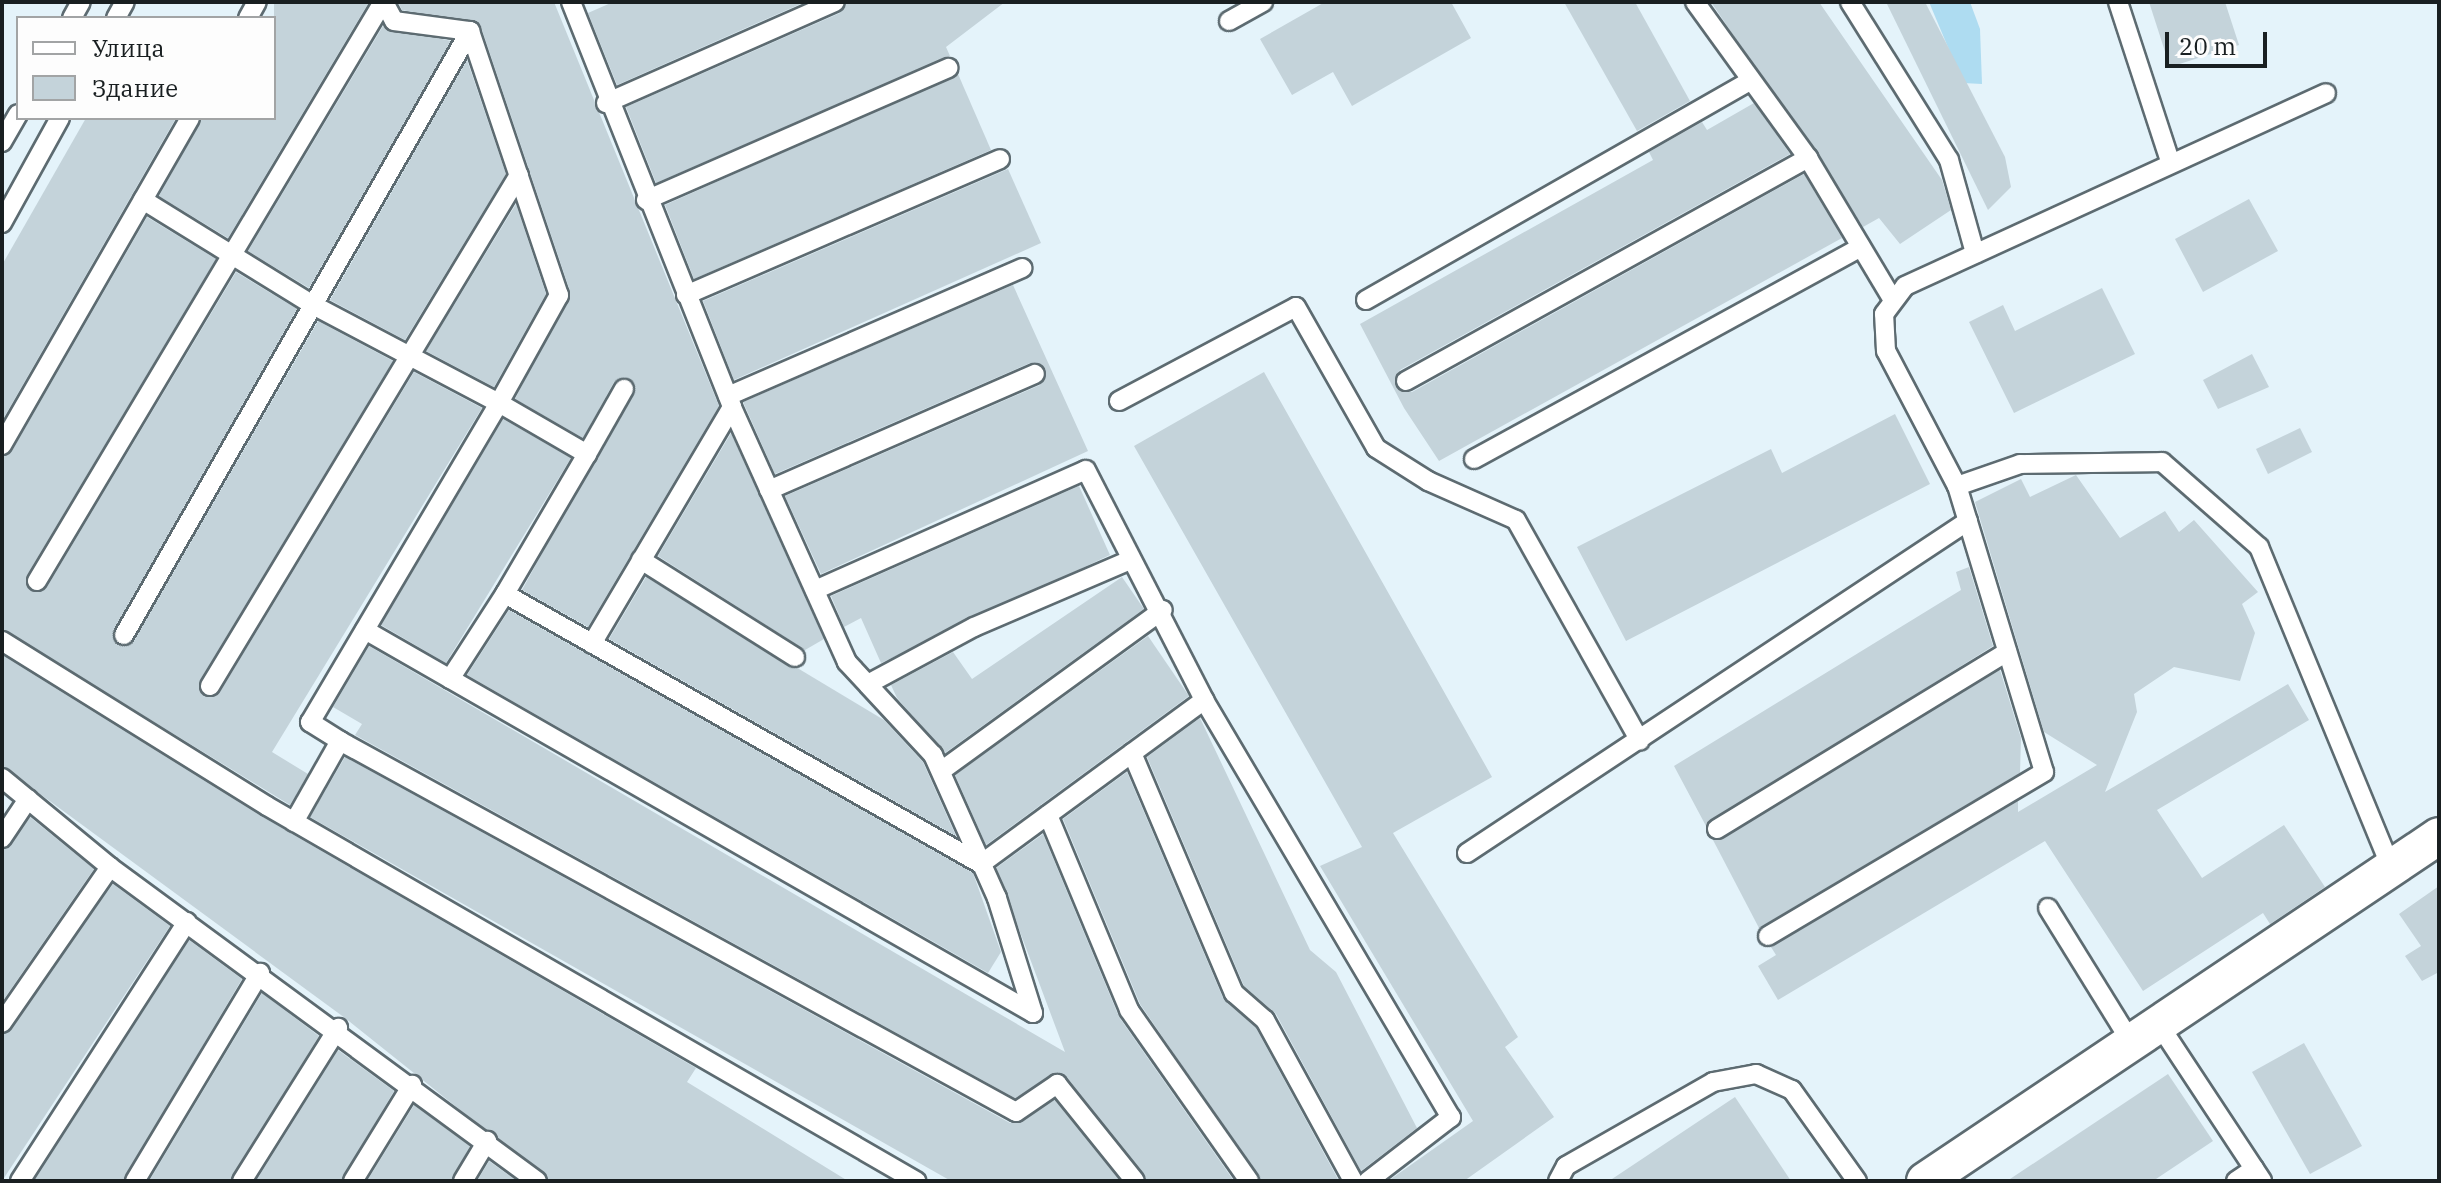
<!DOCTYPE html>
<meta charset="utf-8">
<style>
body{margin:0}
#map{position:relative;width:2441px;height:1183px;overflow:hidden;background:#e4f3fa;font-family:"IBM Plex Serif",serif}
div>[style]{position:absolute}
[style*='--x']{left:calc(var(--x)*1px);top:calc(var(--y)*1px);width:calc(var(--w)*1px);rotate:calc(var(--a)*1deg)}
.green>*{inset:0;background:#aedcf1}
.building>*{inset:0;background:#c4d3da}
.roads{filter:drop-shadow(2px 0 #5d6b71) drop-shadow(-2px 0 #5d6b71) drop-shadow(0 2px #5d6b71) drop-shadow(0 -2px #5d6b71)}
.service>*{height:18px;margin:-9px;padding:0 9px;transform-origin:9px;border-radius:9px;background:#fff}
.minor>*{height:36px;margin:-18px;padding:0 18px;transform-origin:18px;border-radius:18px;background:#fff}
span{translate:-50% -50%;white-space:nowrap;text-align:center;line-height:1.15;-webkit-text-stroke:7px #fdfdfd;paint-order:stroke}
.frame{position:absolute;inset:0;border:4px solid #191f21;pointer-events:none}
.legend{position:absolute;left:16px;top:16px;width:260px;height:104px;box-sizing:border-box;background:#fdfdfd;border:2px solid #a2a4a5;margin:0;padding:10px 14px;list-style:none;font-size:24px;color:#191f21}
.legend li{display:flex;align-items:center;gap:16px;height:40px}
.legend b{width:40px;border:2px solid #a2a4a5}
.scale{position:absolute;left:2165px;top:32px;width:102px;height:36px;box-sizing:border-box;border:4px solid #191f21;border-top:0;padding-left:10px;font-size:24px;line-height:28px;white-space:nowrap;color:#191f21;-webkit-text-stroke:6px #fdfdfd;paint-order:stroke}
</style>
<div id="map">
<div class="green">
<div style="clip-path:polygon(1929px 2px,1970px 2px,1980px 29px,1982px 84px,1963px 83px)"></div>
</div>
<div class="building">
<div style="clip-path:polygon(274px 2px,369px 2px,228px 238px,159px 196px,202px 118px,274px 118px)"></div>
<div style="clip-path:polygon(398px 2px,554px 2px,719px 406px,588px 627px,522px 590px,635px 384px,625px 377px,614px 382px,583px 438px,515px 399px,570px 291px,480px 24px,402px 10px)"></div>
<div style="clip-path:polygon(613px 2px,805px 2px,617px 85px,588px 13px)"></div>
<div style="clip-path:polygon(847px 2px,1005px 2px,946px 47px,950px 56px,656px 183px,626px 107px,840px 13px)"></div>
<div style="clip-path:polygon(1325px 2px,1451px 2px,1471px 38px,1352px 106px,1333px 72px,1292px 95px,1260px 39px)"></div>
<div style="clip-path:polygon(1564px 2px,1635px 2px,1690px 101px,1637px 131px)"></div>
<div style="clip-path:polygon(1711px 2px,1819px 2px,1942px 180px,1951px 210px,1900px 244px,1879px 218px,1863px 227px)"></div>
<div style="clip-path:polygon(1886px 2px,1925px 2px,2005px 157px,2011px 187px,1988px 210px)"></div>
<div style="clip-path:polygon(2149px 2px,2225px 2px,2239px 45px,2170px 67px)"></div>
<div style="clip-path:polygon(383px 26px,451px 41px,309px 288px,248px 251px)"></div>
<div style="clip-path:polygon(467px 60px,506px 174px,405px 340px,330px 300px)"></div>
<div style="clip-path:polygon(958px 74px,991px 150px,694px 279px,665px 205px)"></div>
<div style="clip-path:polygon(1754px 103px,1790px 154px,1400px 370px,1396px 387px,1412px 392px,1804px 174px,1842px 238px,1439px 461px,1404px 408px,1360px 324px,1653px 160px,1649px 152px,1702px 122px,1707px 130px)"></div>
<div style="clip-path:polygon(86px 118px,176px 118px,2px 421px,2px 265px)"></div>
<div style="clip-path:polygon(1008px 169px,1041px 243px,734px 380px,703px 301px)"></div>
<div style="clip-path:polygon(2249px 199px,2278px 251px,2203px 292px,2175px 239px)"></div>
<div style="clip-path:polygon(516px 204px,546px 294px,494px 387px,426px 351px)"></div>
<div style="clip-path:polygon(147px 217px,216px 259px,27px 575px,30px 591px,47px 587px,236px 272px,297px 309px,114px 629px,117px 645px,134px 641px,318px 321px,393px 361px,200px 680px,204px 697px,220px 692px,414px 372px,482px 408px,272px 752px,308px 774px,290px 805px,2px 629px,2px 457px,12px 451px)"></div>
<div style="clip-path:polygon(1013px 285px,1088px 451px,821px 574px,785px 496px,1040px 385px,1046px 369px,1030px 363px,775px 474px,743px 402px)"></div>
<div style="clip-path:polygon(2102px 288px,2135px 354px,2014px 413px,1969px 322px,2003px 305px,2015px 331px)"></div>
<div style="clip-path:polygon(2252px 354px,2269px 387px,2218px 409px,2203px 380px)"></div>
<div style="clip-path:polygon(1264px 372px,1492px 777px,1393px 833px,1518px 1037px,1505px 1047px,1554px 1117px,1464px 1181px,1388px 1181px,1473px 1121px,1320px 866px,1362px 847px,1134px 446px)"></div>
<div style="clip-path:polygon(1895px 414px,1930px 484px,1626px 641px,1577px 547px,1771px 449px,1782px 473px)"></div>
<div style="clip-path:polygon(503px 419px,571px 458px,446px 663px,381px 625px)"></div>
<div style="clip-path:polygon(2300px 428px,2312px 452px,2268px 474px,2256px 449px)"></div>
<div style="clip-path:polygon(731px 433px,824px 639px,805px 650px,658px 556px)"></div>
<div style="clip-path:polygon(2076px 475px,2120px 538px,2165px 511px,2179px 532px,2194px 520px,2258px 592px,2242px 604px,2255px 633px,2240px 681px,2174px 667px,2134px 694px,2137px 712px,2105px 792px,2288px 684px,2309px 720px,2157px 810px,2202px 878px,2284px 825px,2325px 887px,2270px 924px,2263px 913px,2143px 991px,2045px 841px,1778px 1000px,1758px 966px,1776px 955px,1771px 947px,2018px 801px,2018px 812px,2097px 765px,2044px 732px,1975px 502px,2021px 479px,2030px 497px)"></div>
<div style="clip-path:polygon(1079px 486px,1110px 555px,881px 663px,861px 618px,844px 627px,831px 596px)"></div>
<div style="clip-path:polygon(1969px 567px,1993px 646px,1706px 826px,1674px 766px,1961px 590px,1956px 572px)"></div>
<div style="clip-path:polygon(646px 577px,884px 720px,923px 762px,956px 836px,609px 639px)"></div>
<div style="clip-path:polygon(1122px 577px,1144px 609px,945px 753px,897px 698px,891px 685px,953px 652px,972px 679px)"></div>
<div style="clip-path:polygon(509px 610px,973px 873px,1001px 952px,988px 973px,467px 675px)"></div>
<div style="clip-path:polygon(1148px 636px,1189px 696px,986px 845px,955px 775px)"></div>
<div style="clip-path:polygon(369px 646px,1065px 1052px,996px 868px,1043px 834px,1119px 1017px,1234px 1181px,1147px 1181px,1062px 1073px,1015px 1098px,355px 735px,362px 724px,333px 707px)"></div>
<div style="clip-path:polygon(2px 655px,261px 816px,696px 1068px,687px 1082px,848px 1181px,549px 1181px,345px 1018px,2px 766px)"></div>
<div style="clip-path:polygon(2000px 670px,2021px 738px,2020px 773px,1759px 928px,1713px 840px)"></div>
<div style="clip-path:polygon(1200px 718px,1310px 950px,1336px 972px,1417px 1128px,1361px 1171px,1276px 1014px,1244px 986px,1147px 757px)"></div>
<div style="clip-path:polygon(345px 757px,1010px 1123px,1055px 1100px,1120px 1181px,951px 1181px,310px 817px)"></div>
<div style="clip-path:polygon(1127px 772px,1223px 998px,1256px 1028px,1339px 1181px,1261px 1181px,1140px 1004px,1063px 819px)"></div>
<div style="clip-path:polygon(30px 817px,94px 869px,2px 1002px,2px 850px)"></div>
<div style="clip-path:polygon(113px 884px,170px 926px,2px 1181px,2px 1035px)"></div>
<div style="clip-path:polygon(2439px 886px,2439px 972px,2422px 981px,2405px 956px,2421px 946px,2399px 914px)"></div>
<div style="clip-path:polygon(189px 940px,242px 979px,123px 1181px,34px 1181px)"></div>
<div style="clip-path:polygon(262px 993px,319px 1036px,230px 1181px,149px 1181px)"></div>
<div style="clip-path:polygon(2304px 1043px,2362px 1146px,2310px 1174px,2252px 1072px)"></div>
<div style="clip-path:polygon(338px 1050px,394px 1091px,341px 1181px,256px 1181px)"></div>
<div style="clip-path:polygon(2168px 1074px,2213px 1141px,2153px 1181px,2007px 1181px)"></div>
<div style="clip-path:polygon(1735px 1097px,1791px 1181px,1609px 1181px)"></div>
<div style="clip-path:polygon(414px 1105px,470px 1146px,451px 1181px,367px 1181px)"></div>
<div style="clip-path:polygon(489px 1161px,517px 1181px,477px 1181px)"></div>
</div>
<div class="roads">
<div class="service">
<div style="--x:384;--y:2;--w:21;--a:62"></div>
<div style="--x:394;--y:21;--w:77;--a:7.5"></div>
<div style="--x:470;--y:31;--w:279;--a:71.4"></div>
<div style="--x:559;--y:295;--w:124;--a:119.1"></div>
<div style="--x:499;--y:403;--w:102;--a:30.1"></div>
<div style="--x:587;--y:454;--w:162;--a:120.4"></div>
<div style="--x:505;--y:594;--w:547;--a:29.56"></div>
<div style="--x:981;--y:864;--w:277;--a:-36.3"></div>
<div style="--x:1204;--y:700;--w:485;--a:59.4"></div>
<div style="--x:1451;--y:1117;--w:105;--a:142.4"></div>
<div style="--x:571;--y:2;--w:436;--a:68.3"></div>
<div style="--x:732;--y:407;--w:275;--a:120.6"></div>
<div style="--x:1695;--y:2;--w:193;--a:54.1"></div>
<div style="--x:1808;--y:158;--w:165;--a:59.1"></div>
<div style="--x:1850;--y:2;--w:186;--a:57.9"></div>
<div style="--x:1949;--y:160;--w:97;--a:74.4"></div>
<div style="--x:2118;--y:2;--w:167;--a:71.9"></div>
<div style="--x:72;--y:18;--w:18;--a:-61"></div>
<div style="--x:116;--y:18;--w:18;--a:-61"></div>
<div style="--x:248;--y:18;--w:18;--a:-61"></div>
<div style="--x:1229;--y:21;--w:39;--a:-29"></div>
<div style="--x:606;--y:103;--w:250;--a:-23.8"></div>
<div style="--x:2;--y:142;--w:32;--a:-60"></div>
<div style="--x:143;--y:200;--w:200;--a:31.7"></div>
<div style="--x:313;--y:305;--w:210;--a:27.8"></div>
<div style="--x:499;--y:403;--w:371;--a:120.6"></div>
<div style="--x:310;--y:722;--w:36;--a:32"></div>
<div style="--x:340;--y:741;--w:93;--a:119.6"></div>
<div style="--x:646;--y:200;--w:330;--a:-23.6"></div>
<div style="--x:2;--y:223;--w:120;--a:-61.1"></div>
<div style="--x:686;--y:295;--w:342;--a:-23.4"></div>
<div style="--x:1366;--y:300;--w:443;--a:-29.7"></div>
<div style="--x:1406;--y:381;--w:460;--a:-29"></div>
<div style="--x:728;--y:396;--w:321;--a:-23.5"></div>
<div style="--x:1119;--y:401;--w:200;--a:-28"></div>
<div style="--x:1296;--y:307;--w:162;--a:60.4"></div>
<div style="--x:1376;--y:448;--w:62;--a:32.4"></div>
<div style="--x:1428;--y:481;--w:96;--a:23.9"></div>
<div style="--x:1516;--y:520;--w:253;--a:60.7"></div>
<div style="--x:2;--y:445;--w:377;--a:-60.1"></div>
<div style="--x:587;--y:454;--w:75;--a:-60.4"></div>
<div style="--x:1474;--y:459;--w:441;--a:-28.7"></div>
<div style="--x:1957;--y:486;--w:153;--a:-117.7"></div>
<div style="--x:1886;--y:351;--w:37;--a:-93"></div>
<div style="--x:1884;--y:314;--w:35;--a:-53"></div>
<div style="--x:1905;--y:286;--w:463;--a:-24.6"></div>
<div style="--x:769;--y:490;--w:290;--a:-23.6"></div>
<div style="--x:641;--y:560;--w:182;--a:32.2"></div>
<div style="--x:37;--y:581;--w:675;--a:-59.14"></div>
<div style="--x:815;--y:590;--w:296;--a:-23.9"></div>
<div style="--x:1086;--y:470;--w:259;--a:62.8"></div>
<div style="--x:365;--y:630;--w:770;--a:29.83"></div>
<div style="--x:1033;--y:1013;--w:121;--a:-107.4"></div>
<div style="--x:997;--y:898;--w:157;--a:-114.1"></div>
<div style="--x:933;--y:755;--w:127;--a:-132.8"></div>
<div style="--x:847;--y:662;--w:280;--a:-114.3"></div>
<div style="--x:124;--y:635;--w:696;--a:-60.19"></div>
<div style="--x:2;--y:641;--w:312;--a:31.9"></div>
<div style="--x:267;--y:806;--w:750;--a:30.02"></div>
<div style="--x:450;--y:679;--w:101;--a:-57.1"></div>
<div style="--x:868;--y:684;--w:120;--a:-28.3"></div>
<div style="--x:974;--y:627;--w:170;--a:-23.2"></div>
<div style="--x:210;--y:686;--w:597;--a:-58.84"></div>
<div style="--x:340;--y:741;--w:771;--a:28.76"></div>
<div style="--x:1016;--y:1112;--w:50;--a:-34.3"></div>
<div style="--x:1057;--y:1084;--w:124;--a:51.2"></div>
<div style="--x:1132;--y:753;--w:261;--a:67"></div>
<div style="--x:1234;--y:993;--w:41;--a:41.1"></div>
<div style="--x:1265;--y:1020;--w:183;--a:61.3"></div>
<div style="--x:941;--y:771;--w:274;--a:-36"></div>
<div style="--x:2;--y:778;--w:140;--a:39.5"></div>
<div style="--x:110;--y:867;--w:530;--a:36.33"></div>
<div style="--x:1048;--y:815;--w:211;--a:67.4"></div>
<div style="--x:1129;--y:1010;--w:209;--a:54.9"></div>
<div style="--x:1717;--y:829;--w:340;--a:-31.4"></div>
<div style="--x:2;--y:838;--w:47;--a:-56.3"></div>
<div style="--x:1467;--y:853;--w:601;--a:-33.53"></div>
<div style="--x:2048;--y:908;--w:158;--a:58.2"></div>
<div style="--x:1768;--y:936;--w:321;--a:-30.7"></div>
<div style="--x:2044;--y:772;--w:299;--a:-106.9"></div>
<div style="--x:1957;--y:486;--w:67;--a:-19.2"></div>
<div style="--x:2020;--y:464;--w:142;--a:-0.8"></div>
<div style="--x:2162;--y:462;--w:129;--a:41.2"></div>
<div style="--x:2259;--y:547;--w:349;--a:67.6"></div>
<div style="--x:2;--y:1023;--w:190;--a:-55.3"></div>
<div style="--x:2158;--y:1023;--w:189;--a:56.6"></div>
<div style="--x:20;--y:1181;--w:308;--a:-57.2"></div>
<div style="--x:135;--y:1181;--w:243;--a:-59"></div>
<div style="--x:242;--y:1181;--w:181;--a:-57.9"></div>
<div style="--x:353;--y:1181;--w:113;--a:-58.4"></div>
<div style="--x:463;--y:1181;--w:47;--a:-59"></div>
<div style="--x:1558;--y:1181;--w:17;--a:-62"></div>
<div style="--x:1566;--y:1166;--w:169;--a:-29.7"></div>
<div style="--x:1713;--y:1082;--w:44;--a:-10.5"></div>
<div style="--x:1756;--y:1074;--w:39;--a:24"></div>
<div style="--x:1792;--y:1090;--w:112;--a:54.5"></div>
<div style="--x:2236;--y:1181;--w:22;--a:-34"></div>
</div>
<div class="minor">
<div style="--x:1925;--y:1181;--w:619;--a:-33.87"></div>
</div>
</div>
<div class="frame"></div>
<ul class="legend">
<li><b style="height:10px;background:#fff"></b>Улица</li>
<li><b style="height:22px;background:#c4d3da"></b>Здание</li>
</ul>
<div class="scale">20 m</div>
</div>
